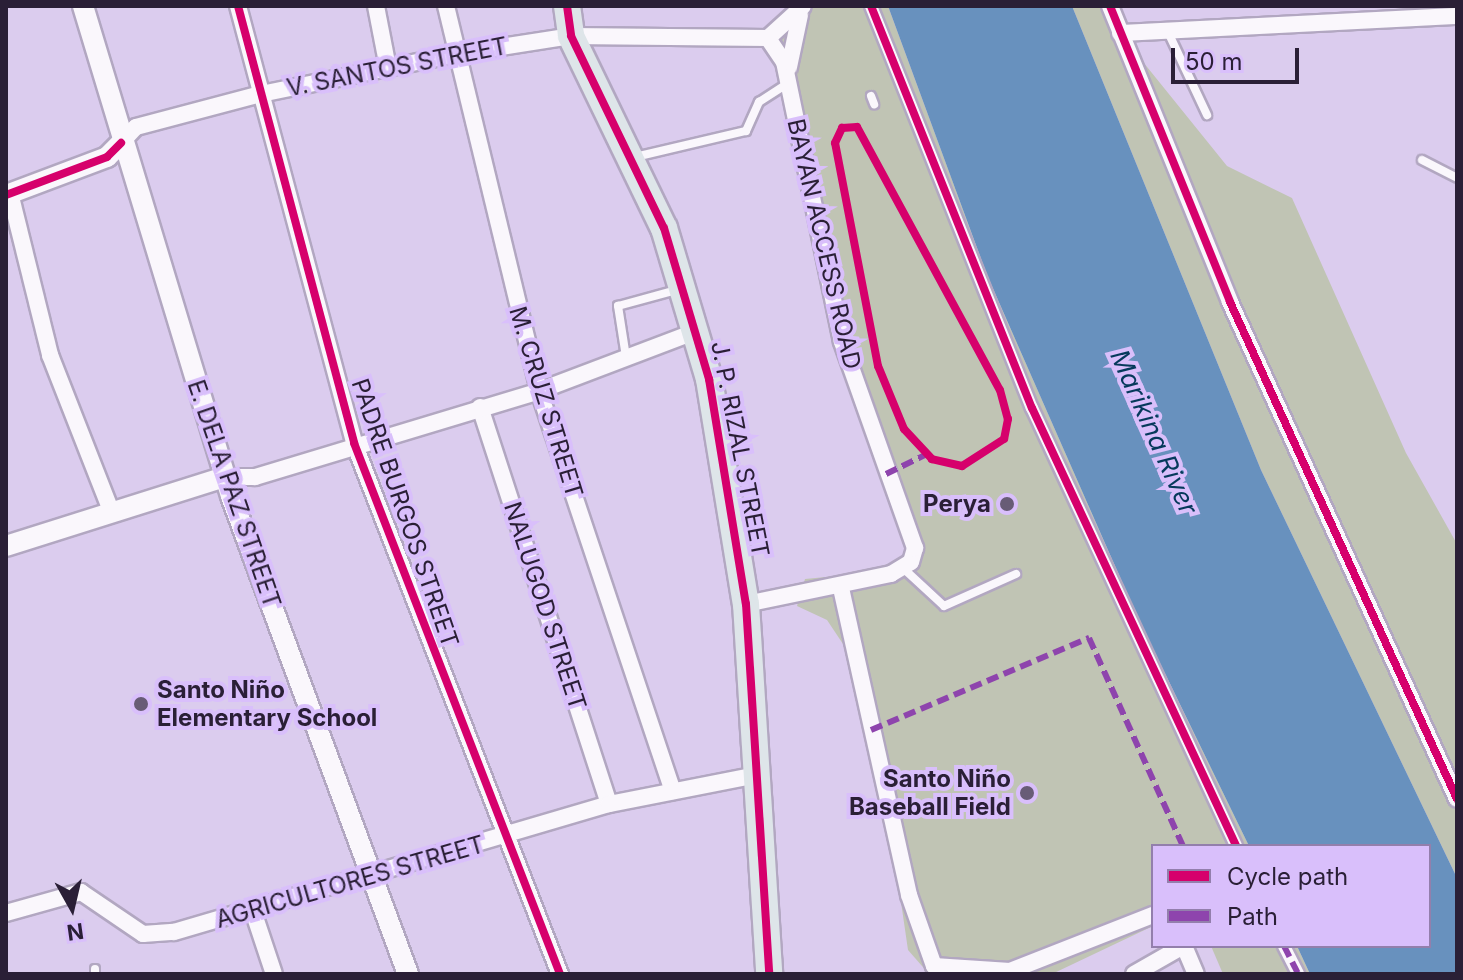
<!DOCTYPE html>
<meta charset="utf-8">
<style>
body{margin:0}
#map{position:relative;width:1463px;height:980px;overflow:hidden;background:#dbccee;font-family:Inter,sans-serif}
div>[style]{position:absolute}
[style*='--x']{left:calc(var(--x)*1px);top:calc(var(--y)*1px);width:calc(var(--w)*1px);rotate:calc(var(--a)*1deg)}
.green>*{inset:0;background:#c0c4b4}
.water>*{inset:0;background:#6891be}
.roads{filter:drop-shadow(2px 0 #b2a7c1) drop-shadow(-2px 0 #b2a7c1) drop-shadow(0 2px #b2a7c1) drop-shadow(0 -2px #b2a7c1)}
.service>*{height:8px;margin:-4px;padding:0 4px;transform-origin:4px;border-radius:4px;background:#faf7fc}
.pedestrian>*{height:12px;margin:-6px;padding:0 6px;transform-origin:6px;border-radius:6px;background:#faf7fc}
.minor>*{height:16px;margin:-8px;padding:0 8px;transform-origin:8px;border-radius:8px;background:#faf7fc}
.tertiary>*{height:20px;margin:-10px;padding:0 10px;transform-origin:10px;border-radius:10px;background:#faf7fc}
.primary>*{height:26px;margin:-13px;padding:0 13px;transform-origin:13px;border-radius:13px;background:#dee5e9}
.quiet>*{height:6px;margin-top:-3px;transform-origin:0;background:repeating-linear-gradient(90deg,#8e44ad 0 12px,transparent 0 18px)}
.cycleway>*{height:8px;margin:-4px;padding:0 4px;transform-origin:4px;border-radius:4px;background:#d6006c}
.dots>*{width:22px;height:22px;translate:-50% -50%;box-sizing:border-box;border:4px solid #d9bffb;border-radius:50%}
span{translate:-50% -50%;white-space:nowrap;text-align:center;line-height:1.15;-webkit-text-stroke:8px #d9bffb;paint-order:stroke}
.street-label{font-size:24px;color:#2a1f36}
.poi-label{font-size:24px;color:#2a1f36;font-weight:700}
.right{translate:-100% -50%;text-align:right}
.left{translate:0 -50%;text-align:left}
.water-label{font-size:26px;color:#05395b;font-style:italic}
.frame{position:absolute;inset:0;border:8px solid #2a1f36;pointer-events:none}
.legend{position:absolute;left:1151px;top:844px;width:280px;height:104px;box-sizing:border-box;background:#d9bffb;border:2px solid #937fac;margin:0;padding:10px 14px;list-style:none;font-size:24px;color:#2a1f36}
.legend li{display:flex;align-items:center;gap:16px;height:40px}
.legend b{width:40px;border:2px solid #937fac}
.north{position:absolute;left:32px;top:868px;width:80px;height:80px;-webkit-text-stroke:6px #d9bffb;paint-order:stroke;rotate:172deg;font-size:22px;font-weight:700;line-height:32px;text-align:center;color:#2a1f36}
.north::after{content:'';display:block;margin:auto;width:28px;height:36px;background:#2a1f36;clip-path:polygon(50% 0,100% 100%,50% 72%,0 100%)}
.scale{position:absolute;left:1171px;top:48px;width:128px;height:36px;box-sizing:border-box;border:4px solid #2a1f36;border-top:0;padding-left:10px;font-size:24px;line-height:28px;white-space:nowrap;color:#2a1f36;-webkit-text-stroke:6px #d9bffb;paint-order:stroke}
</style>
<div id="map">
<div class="green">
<div style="clip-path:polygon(790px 6px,888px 6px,987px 275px,1137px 616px,1249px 846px,1153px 846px,1153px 926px,1052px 974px,929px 974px,908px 950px,869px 683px,827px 620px,797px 606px,805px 579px,857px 574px,910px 557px,773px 26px)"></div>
<div style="clip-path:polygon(1072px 6px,1117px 6px,1135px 52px,1227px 166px,1292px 198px,1406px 453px,1457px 544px,1457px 878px,1261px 470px)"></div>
<div style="clip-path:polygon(1211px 946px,1297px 946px,1310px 974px,1223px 974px)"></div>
</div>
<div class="water">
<div style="clip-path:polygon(888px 6px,1072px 6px,1261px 470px,1457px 878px,1457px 974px,1310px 974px,1297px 946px,1429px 946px,1429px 846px,1249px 846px,1137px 616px,987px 275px)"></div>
</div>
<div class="roads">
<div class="service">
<div style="--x:1168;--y:32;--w:92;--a:64.8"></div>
<div style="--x:871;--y:96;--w:9;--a:69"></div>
<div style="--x:635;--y:157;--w:114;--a:-13.2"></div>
<div style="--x:746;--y:131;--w:32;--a:-66"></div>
<div style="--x:759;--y:102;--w:33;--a:-33"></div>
<div style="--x:1422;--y:160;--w:39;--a:27"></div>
<div style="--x:626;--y:357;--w:52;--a:-98.9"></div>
<div style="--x:618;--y:306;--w:64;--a:-15.3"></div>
<div style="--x:904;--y:569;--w:54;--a:42.8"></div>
<div style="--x:944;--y:606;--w:79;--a:-24"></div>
<div style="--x:95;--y:969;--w:5;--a:90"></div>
</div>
<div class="pedestrian">
<div style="--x:871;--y:6;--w:433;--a:68.2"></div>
<div style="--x:1032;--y:408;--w:483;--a:65"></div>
<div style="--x:1284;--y:946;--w:31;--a:63"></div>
</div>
<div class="minor">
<div style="--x:238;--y:6;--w:452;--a:75.1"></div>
<div style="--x:354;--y:443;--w:570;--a:68.8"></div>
<div style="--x:376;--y:6;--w:63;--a:79"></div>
<div style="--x:446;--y:6;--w:396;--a:76.4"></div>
<div style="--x:539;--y:391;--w:422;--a:71.5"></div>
<div style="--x:1110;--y:6;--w:319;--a:67.9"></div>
<div style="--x:1230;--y:302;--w:546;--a:65.45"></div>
<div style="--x:1120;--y:33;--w:337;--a:-2.9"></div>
<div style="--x:789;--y:67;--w:53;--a:-78.1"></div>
<div style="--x:121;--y:143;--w:22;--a:-47"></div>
<div style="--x:136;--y:127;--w:129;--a:-14.8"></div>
<div style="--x:261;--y:94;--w:199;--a:-11.6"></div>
<div style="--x:456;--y:54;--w:116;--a:-8.9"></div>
<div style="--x:571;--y:36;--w:197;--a:0.6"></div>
<div style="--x:768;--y:38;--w:47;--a:-42.4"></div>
<div style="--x:10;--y:193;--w:167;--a:76.1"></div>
<div style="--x:50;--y:355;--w:168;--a:68.6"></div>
<div style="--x:480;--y:407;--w:417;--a:72"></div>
<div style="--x:225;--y:477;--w:30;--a:0"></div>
<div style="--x:255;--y:477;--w:297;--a:-16.8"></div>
<div style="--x:539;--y:391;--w:169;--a:-20.8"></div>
<div style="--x:841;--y:588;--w:314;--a:77.5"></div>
<div style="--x:909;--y:895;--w:75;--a:70.6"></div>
<div style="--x:934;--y:966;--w:76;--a:3.8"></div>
<div style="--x:1010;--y:971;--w:154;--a:-21.4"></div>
<div style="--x:746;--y:604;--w:148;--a:-11.7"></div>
<div style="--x:891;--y:574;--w:23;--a:-31"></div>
<div style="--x:911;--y:562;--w:15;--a:-74"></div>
<div style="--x:915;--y:548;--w:219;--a:-109.5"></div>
<div style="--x:842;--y:342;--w:286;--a:-101.7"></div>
<div style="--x:784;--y:62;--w:29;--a:-124"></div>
<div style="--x:253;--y:911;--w:66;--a:71.6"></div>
<div style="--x:6;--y:913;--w:78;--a:-15.6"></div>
<div style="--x:81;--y:892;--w:75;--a:34.1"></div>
<div style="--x:143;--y:934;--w:31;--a:-4"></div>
<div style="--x:174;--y:932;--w:453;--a:-16.4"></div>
<div style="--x:609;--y:804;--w:146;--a:-11.1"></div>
<div style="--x:1184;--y:946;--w:30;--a:67"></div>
<div style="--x:1134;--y:974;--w:56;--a:-29.7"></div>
</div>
<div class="tertiary">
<div style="--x:83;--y:6;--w:512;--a:73.19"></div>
<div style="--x:231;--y:496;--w:510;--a:69.68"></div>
<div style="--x:6;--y:195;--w:108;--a:-20.6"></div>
<div style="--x:107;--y:157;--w:20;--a:-45"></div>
<div style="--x:6;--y:546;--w:230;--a:-17.5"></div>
</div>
<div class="primary">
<div style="--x:567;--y:6;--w:30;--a:82"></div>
<div style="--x:571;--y:36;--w:213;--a:64.2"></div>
<div style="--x:664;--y:228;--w:158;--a:73.4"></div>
<div style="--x:709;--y:379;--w:228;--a:80.7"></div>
<div style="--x:746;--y:604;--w:371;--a:86.4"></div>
</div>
</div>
<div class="quiet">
<div style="--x:886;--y:474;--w:46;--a:-26"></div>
<div style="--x:871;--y:730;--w:237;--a:-22.9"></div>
<div style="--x:1089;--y:638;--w:228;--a:65.7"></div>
<div style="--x:1284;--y:946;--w:31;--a:63"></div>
</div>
<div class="cycleway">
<div style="--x:238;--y:6;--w:452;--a:75.1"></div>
<div style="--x:354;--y:443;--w:570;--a:68.8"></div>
<div style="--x:567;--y:6;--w:30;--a:82"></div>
<div style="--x:571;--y:36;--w:213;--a:64.2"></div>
<div style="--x:664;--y:228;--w:158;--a:73.4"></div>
<div style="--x:709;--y:379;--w:228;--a:80.7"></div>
<div style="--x:746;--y:604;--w:371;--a:86.4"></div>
<div style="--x:871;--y:6;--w:433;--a:68.2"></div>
<div style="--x:1032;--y:408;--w:483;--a:65"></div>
<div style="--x:1110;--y:6;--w:319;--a:67.9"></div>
<div style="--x:1230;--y:302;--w:546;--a:65.45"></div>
<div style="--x:857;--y:127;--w:299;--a:61.5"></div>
<div style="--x:1000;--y:390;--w:30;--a:75"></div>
<div style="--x:1008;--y:419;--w:20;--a:101"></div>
<div style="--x:1004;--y:439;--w:50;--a:147.3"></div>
<div style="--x:962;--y:466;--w:31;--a:-167"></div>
<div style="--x:932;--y:459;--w:41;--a:-133"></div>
<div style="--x:904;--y:429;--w:68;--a:-112.4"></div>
<div style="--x:878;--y:366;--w:227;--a:-100.9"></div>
<div style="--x:835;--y:143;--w:17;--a:-65"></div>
<div style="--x:842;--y:128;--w:15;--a:-4"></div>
<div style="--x:6;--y:195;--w:108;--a:-20.6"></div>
<div style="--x:107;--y:157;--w:20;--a:-45"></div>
</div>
<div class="dots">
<div style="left:1007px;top:504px;background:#685c76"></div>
<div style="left:141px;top:704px;background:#685c76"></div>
<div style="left:1027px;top:793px;background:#685c76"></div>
</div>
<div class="street-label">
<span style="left:397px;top:67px;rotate:-11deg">V. SANTOS STREET</span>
<span style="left:824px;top:244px;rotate:77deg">BAYAN ACCESS ROAD</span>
<span style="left:546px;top:402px;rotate:73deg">M. CRUZ STREET</span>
<span style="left:740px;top:449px;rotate:79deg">J. P. RIZAL STREET</span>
<span style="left:234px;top:494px;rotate:71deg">E. DELA PAZ STREET</span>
<span style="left:405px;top:513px;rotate:71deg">PADRE BURGOS STREET</span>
<span style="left:545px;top:606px;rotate:72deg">NALUGOD STREET</span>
<span style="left:350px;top:882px;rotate:-16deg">AGRICULTORES STREET</span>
</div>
<div class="poi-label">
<span class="right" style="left:991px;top:504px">Perya</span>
<span class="left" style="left:157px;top:704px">Santo Niño<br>Elementary School</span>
<span class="right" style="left:1011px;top:793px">Santo Niño<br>Baseball Field</span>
</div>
<div class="water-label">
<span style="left:1154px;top:432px;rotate:66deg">Marikina River</span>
</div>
<div class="frame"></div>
<ul class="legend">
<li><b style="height:10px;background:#d6006c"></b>Cycle path</li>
<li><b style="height:10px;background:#8e44ad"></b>Path</li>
</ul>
<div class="north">N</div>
<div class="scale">50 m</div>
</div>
